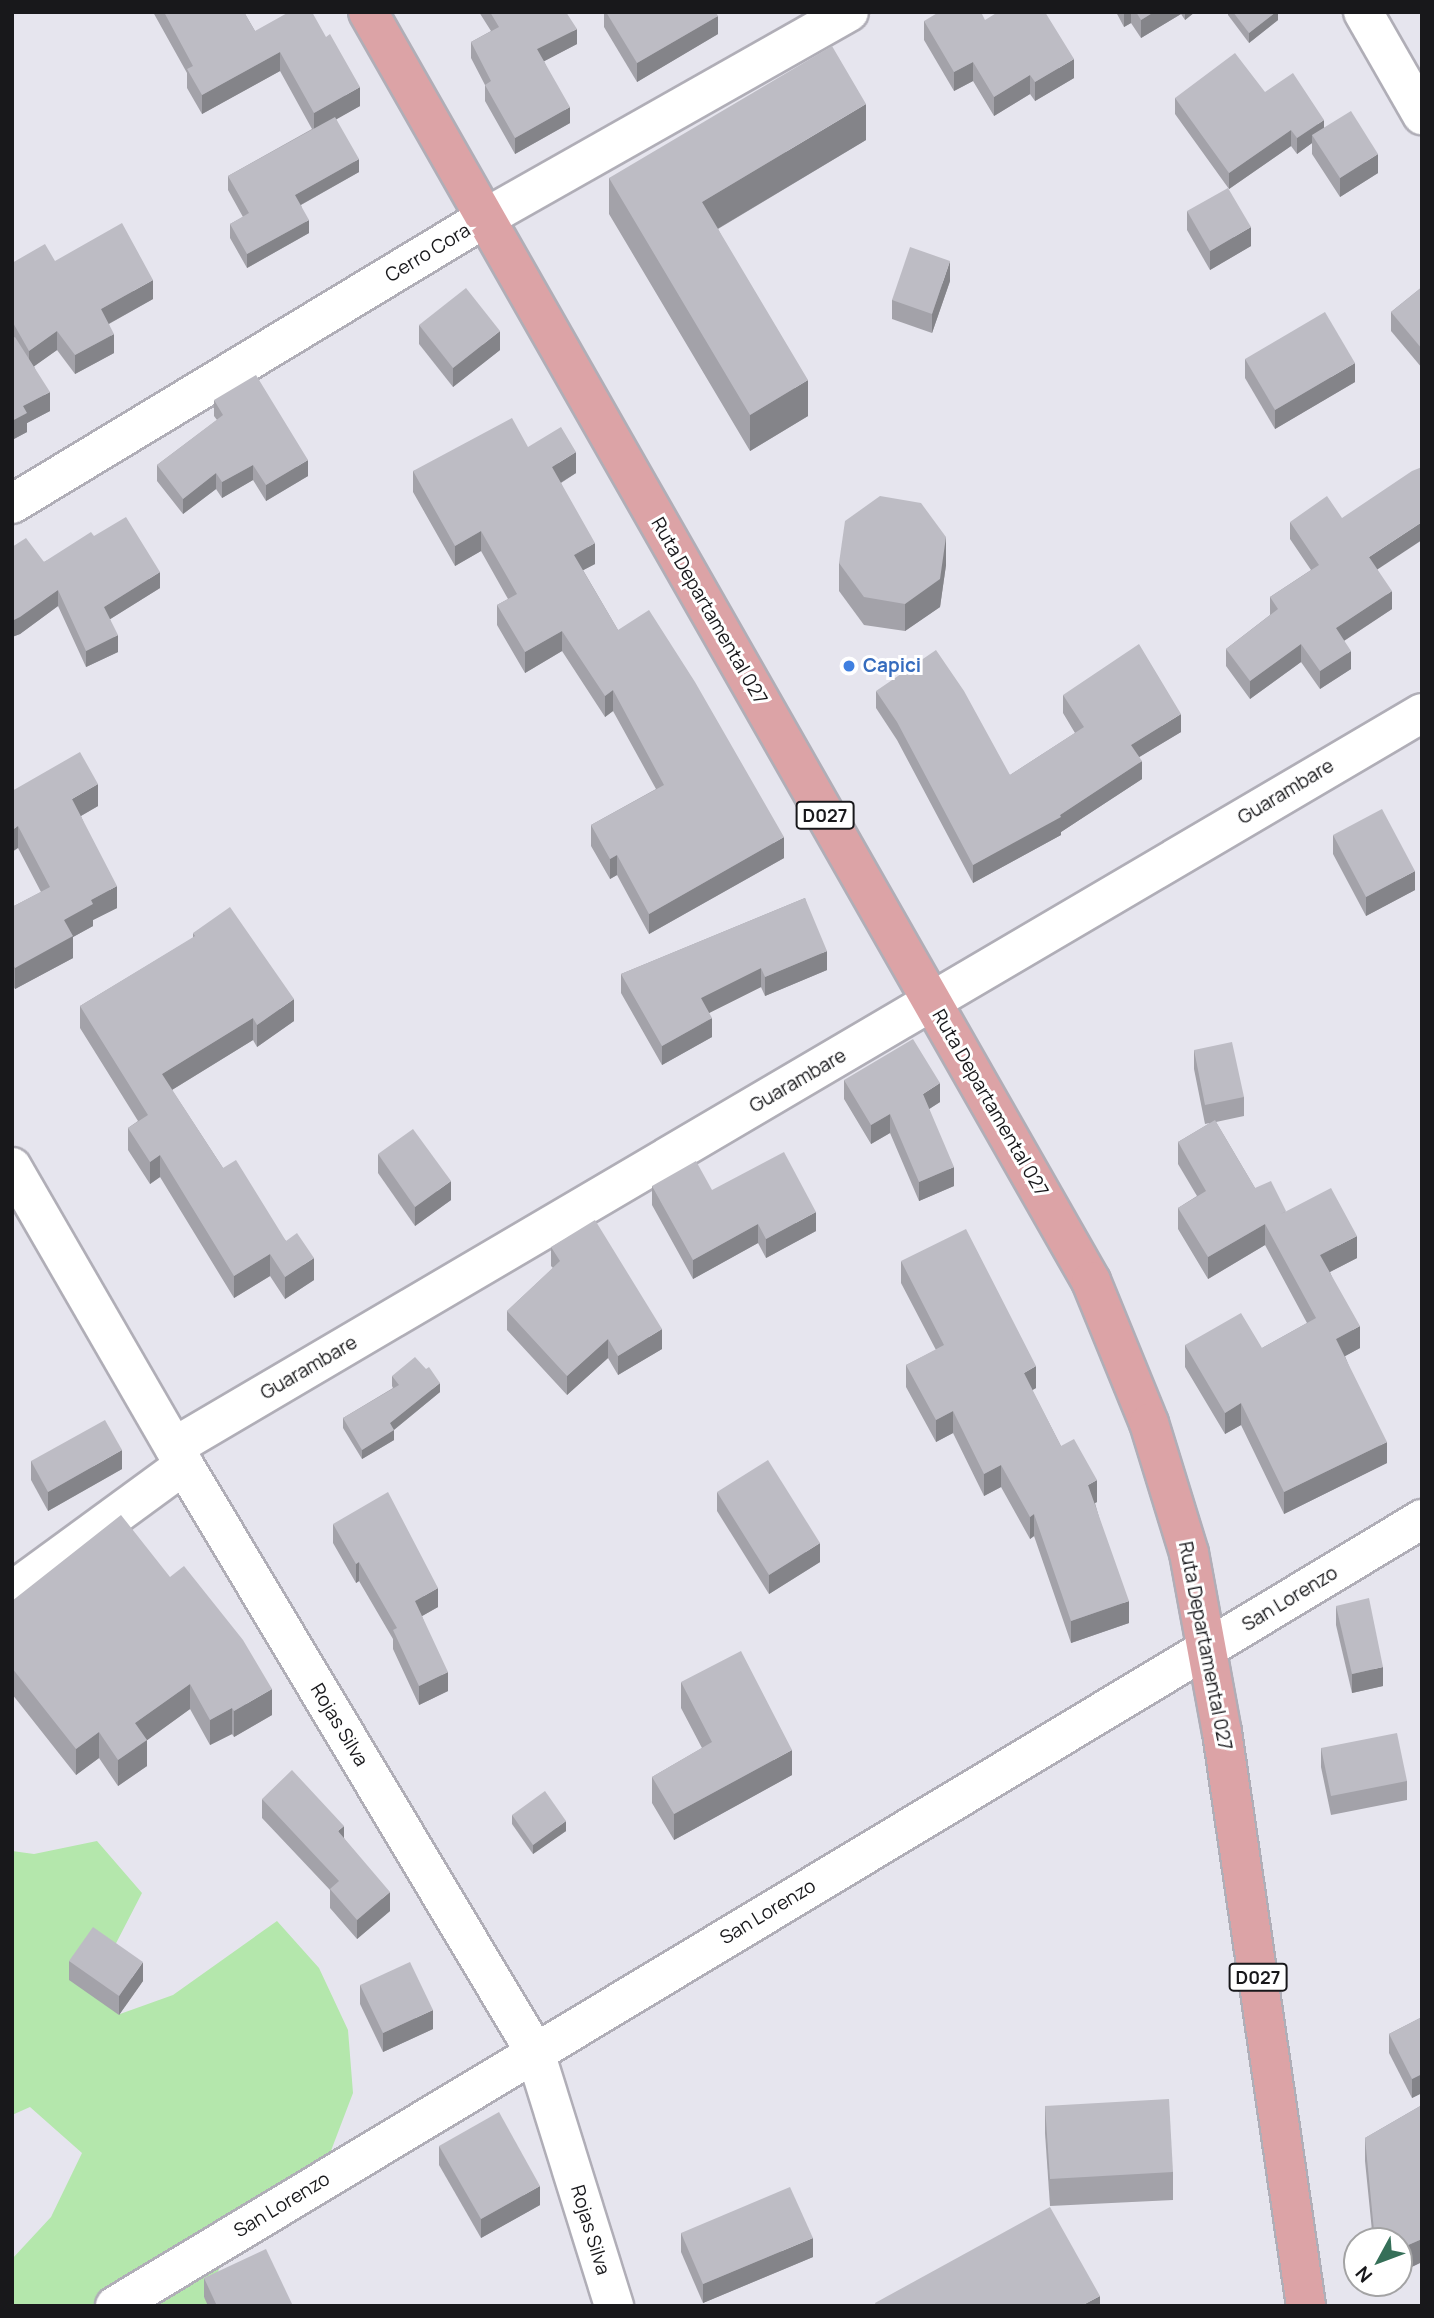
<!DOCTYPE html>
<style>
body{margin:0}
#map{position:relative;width:1434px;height:2318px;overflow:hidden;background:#e6e5ee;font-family:Manrope,sans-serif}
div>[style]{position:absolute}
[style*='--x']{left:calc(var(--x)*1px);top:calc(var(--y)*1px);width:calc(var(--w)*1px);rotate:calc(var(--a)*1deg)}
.green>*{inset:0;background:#b4e7ac}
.roads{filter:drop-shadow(2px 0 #b0aeb7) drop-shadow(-2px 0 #b0aeb7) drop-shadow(0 2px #b0aeb7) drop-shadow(0 -2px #b0aeb7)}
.minor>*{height:38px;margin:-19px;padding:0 19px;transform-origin:19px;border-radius:19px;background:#fff}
.major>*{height:38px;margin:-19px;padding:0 19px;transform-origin:19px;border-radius:19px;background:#dca3a6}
.wall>*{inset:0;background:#a3a2a9}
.shaded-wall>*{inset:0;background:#848489}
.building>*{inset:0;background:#bdbcc4}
.dots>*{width:19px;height:19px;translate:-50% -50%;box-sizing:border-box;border:4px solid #fff;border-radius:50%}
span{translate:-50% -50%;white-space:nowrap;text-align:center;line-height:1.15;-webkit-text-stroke:6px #fff;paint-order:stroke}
.shield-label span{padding:2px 5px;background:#fff;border:2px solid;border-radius:5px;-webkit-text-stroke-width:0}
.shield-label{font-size:18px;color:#18181b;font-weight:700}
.street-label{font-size:19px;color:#18181b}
.shop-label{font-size:19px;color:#366cbe;font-weight:700}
.left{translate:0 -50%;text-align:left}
.frame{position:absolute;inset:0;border:14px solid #18181b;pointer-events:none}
.north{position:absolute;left:1343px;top:2227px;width:70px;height:70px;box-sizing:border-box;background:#fff;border:2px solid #a3a3a4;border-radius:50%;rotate:229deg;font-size:19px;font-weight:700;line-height:28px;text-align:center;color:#18181b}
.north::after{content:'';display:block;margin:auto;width:24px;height:32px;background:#356f58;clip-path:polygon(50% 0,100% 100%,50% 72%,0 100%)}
</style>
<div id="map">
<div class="green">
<div style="clip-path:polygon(97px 1841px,142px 1893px,111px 1953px,120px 2014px,173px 1995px,277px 1921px,319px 1968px,348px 2030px,353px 2093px,329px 2156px,234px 2242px,204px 2297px,210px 2306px,12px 2306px,12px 2259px,51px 2217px,82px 2153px,30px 2107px,12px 2115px,12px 1851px,34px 1854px)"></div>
</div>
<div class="roads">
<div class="minor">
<div style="--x:1363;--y:12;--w:119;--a:60.2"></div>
<div style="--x:12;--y:504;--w:553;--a:-31.16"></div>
<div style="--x:485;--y:218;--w:418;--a:-29.5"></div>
<div style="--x:12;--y:1167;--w:344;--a:60"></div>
<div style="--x:184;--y:1465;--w:684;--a:59.12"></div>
<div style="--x:535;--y:2052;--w:266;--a:72.7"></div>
<div style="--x:174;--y:1447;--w:1448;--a:-30.46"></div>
<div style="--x:12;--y:1591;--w:213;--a:-36.2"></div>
<div style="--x:115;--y:2306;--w:1526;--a:-31.05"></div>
</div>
<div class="major">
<div style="--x:368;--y:12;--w:1461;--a:60.33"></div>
<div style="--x:1091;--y:1281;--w:153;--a:67.8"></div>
<div style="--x:1149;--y:1423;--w:136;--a:72.9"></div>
<div style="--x:1189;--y:1553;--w:182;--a:79.6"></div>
<div style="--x:1222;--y:1732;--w:580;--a:81.67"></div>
</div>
</div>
<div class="wall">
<div style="clip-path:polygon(153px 12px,244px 12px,255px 31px,360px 106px,336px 119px,359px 172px,301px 205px,309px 233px,247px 268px,230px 238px,230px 224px,243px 217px,228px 190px,228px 176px,312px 129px,280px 71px,202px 114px,187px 88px,187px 73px)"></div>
<div style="clip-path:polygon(479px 12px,566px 12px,577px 44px,544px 61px,570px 123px,515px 154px,485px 101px,485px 85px,471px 58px,471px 42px,491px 31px)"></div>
<div style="clip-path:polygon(604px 12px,716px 12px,718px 34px,637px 82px,604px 27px)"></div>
<div style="clip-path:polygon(1116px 12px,1195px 12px,1185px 20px,1181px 14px,1141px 38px,1131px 23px,1124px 27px)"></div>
<div style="clip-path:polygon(1228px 12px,1278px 12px,1278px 20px,1249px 43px,1228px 15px)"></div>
<div style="clip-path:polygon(985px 20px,1074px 78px,1035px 101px,1030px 94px,994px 116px,973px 81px,954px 91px,924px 40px,924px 21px)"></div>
<div style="clip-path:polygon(1265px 92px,1324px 128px,1378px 173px,1340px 197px,1312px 154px,1312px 143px,1297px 154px,1291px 146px,1229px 189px,1175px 114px,1175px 98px)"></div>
<div style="clip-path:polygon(866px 140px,718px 229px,808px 416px,750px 451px,609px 214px,609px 178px)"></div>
<div style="clip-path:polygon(1187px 211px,1251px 246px,1210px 270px,1187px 230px)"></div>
<div style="clip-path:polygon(55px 261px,153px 299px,109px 324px,114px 353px,75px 374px,57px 350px,34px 366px,50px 411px,27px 423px,27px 432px,12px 440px,12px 263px)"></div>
<div style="clip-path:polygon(950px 281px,932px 333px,892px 319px,892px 300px)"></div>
<div style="clip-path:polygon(1422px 287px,1422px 368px,1391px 331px,1391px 312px)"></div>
<div style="clip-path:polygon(419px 325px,500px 350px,453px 387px,419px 344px)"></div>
<div style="clip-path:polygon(1245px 359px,1355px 382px,1275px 429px,1245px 378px)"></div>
<div style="clip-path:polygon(214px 400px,308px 476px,266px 501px,253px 480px,222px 498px,216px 489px,183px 514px,157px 481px,157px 465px,217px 420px,214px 416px)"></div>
<div style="clip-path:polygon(528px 447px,576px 473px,561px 483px,595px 564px,583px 570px,618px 630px,784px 858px,649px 934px,617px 875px,610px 879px,591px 846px,591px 825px,656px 789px,613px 711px,605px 717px,562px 651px,525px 673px,497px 625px,497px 605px,508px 599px,481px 551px,455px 566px,413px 492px,413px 471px)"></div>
<div style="clip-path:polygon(1290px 522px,1377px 569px,1392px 609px,1344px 641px,1351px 669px,1320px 689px,1301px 662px,1250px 699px,1226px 666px,1226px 649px,1270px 615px,1270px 597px,1311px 570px,1290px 539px)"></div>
<div style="clip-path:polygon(94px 536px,160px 588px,110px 619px,118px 652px,86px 667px,58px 606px,20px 634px,12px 637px,12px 547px,44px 562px)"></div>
<div style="clip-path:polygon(839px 563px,946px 565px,940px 607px,905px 631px,864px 625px,839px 591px)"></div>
<div style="clip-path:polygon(876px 691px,1010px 775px,1075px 733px,1063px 713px,1063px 695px,1181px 732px,1139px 757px,1142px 779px,1061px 832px,1061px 835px,973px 883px,897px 740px,876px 708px)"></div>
<div style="clip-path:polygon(12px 791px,98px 806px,81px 816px,117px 908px,93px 920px,93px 926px,73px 937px,73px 958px,15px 989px,12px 984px,12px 907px,41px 892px,18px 848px)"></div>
<div style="clip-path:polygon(1333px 835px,1415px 890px,1366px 916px,1333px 854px)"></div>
<div style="clip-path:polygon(805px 898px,827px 970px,765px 996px,761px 987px,709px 1013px,712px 1037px,662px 1065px,621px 993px,621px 974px)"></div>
<div style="clip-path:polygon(193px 933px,294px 1021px,257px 1047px,253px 1040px,172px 1090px,223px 1168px,286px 1241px,314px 1280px,285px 1299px,270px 1276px,234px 1298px,160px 1177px,150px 1184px,128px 1150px,128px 1128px,138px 1121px,80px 1028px,80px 1006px,193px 938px)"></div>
<div style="clip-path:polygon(1194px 1050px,1244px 1097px,1244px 1116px,1216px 1122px,1255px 1188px,1286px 1212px,1357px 1258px,1330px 1272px,1360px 1348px,1345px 1356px,1387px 1463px,1284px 1514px,1241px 1425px,1225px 1434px,1185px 1367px,1185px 1345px,1262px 1348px,1307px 1323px,1265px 1245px,1208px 1279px,1178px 1229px,1178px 1208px,1197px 1196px,1178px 1164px,1178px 1142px,1210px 1123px,1205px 1124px,1194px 1069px)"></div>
<div style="clip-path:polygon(844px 1080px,940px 1102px,929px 1109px,954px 1186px,919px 1201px,890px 1133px,871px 1144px,844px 1099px)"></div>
<div style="clip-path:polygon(378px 1154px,451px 1200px,415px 1226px,378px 1173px)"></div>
<div style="clip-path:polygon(652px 1186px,712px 1190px,816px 1231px,766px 1258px,758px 1243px,693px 1279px,652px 1205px)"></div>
<div style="clip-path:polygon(551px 1247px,662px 1349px,618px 1375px,608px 1358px,567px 1395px,507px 1330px,507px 1311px,553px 1268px,551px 1266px)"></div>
<div style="clip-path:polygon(901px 1261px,1036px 1388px,1032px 1390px,1061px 1446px,1097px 1502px,1095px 1503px,1129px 1623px,1071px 1643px,1034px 1536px,1030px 1539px,1001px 1487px,984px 1496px,953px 1433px,936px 1442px,906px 1387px,906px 1365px,936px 1350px,901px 1283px)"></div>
<div style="clip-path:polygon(392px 1376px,440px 1392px,394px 1430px,394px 1440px,362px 1459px,343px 1428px,343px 1418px,393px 1388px,392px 1386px)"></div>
<div style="clip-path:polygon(31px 1461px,122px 1469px,48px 1511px,31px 1480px)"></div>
<div style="clip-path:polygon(717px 1492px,820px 1562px,769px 1594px,717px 1511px)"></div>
<div style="clip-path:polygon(333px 1524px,438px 1607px,422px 1616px,448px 1691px,419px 1705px,393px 1649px,393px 1639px,359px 1581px,356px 1583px,333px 1543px)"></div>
<div style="clip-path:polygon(12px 1601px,272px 1715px,234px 1737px,232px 1734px,210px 1745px,190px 1709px,147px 1740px,147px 1766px,118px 1786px,99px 1758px,76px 1775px,12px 1694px)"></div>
<div style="clip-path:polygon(1336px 1606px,1383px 1686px,1352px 1693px,1336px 1625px)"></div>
<div style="clip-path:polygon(681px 1682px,792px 1775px,674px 1840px,652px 1803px,652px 1777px,702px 1748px,681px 1708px)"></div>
<div style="clip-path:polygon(1321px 1748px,1407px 1781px,1407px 1800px,1331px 1815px,1321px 1767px)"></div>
<div style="clip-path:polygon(262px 1799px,344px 1838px,390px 1911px,357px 1939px,330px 1908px,330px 1890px,262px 1818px)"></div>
<div style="clip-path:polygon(512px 1815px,566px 1831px,533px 1854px,512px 1824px)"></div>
<div style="clip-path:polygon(69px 1961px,143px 1981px,119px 2015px,69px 1980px)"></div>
<div style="clip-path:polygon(360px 1985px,433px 2029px,383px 2052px,360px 2004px)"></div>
<div style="clip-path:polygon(1422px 2017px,1422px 2093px,1412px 2098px,1389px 2053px,1389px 2034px)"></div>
<div style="clip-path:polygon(1422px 2105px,1422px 2262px,1399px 2273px,1399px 2241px,1373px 2241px,1365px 2161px,1365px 2138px)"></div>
<div style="clip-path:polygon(1045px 2106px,1173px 2172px,1173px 2200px,1050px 2206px,1045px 2133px)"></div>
<div style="clip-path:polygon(439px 2146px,540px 2205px,481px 2238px,439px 2165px)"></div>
<div style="clip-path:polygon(681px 2233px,813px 2257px,703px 2303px,681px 2252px)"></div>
<div style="clip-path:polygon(204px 2278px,293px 2306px,208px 2306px,204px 2297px)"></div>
</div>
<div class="shaded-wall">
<div style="clip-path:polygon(1124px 12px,1131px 12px,1131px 23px,1124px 27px)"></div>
<div style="clip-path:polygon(1154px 12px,1181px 12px,1181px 14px,1141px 38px,1141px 20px)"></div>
<div style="clip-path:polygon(1185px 12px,1195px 12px,1185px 20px)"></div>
<div style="clip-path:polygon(1276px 12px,1278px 12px,1278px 20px,1249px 43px,1249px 33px)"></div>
<div style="clip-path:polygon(718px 16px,718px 34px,637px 82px,637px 63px)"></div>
<div style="clip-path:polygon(577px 29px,577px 44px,537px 65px,537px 49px)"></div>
<div style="clip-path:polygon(280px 52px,280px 71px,202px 114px,202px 95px)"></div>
<div style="clip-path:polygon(1074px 59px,1074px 78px,1035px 101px,1035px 82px)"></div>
<div style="clip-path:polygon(973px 62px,973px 81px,954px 91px,954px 72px)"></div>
<div style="clip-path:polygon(1030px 75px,1030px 94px,994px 116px,994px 97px)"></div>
<div style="clip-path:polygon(360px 87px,360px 106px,314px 132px,314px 113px)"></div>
<div style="clip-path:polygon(866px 104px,866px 140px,702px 238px,702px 202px)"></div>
<div style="clip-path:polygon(570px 107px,570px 123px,515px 154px,515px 138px)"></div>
<div style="clip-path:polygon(1324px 120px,1324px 135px,1312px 135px,1312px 143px,1297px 154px,1297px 138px)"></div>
<div style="clip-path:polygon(1291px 130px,1291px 146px,1229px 189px,1229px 173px)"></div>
<div style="clip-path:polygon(1378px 154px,1378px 173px,1340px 197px,1340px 178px)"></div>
<div style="clip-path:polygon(359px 159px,359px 172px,295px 208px,295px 195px)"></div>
<div style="clip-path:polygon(309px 220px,309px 233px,247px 268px,247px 254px)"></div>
<div style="clip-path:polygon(1251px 227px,1251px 246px,1210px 270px,1210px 251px)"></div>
<div style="clip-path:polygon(950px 261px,950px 281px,932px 333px,932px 314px)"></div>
<div style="clip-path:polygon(153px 280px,153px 299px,101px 328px,101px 309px)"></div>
<div style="clip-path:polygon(57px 331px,57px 350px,29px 370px,29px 351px)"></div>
<div style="clip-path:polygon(500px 331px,500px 350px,453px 387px,453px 368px)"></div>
<div style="clip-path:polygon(114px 334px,114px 353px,75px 374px,75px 355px)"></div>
<div style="clip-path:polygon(1355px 363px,1355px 382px,1275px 429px,1275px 410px)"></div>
<div style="clip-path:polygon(808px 380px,808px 416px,750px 451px,750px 415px)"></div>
<div style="clip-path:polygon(50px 392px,50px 411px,27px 423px,27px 432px,12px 440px,12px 421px,23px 406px)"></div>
<div style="clip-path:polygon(576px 452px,576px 473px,552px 488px,552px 467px)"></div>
<div style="clip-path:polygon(308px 460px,308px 476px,266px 501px,266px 485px)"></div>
<div style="clip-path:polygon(253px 465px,253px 480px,222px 498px,222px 482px)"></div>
<div style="clip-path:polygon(216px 473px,216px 489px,183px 514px,183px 499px)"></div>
<div style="clip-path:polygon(1422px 522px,1422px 540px,1369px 575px,1369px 557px)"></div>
<div style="clip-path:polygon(481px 531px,481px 551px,455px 566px,455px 546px)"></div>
<div style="clip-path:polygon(946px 537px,946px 565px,940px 607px,905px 631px,905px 604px)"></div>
<div style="clip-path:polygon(595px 543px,595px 564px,574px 575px,574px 555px)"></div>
<div style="clip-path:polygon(160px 572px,160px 588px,104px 623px,104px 607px)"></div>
<div style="clip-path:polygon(58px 590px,58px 606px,20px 634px,12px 637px,12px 621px)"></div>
<div style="clip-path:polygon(1392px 591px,1392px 609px,1336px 646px,1336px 628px)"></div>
<div style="clip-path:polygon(562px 631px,562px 651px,525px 673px,525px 652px)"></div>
<div style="clip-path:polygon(118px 635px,118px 652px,86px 667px,86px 651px)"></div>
<div style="clip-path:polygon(1301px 644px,1301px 662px,1250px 699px,1250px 681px)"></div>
<div style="clip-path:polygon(1351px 651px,1351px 669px,1320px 689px,1320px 671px)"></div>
<div style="clip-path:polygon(613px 690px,613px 711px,605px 717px,605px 696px)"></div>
<div style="clip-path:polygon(1181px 714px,1181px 732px,1131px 762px,1131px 745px)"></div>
<div style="clip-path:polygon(1142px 761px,1142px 779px,1061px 832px,1061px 835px,973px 883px,973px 865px,1060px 815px)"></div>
<div style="clip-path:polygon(98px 784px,98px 806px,72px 821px,72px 799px)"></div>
<div style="clip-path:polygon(18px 826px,18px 848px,12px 852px,12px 830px)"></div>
<div style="clip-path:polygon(784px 837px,784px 858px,649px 934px,649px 914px)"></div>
<div style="clip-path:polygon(617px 855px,617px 875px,610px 879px,610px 859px)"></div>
<div style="clip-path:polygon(1415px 871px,1415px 890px,1366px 916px,1366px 897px)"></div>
<div style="clip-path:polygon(117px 886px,117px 908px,93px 920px,93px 926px,73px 937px,73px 958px,15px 989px,15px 968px,64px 920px,91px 900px)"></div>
<div style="clip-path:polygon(827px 951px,827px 970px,765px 996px,765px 977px)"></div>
<div style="clip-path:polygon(761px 968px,761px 987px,701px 1017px,701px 998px)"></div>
<div style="clip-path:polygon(294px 999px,294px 1021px,257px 1047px,257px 1025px)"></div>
<div style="clip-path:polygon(253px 1018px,253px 1040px,162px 1096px,162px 1074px)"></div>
<div style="clip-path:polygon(712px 1018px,712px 1037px,662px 1065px,662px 1046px)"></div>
<div style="clip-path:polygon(940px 1083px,940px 1102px,923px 1113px,923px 1094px)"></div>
<div style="clip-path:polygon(890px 1114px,890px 1133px,871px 1144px,871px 1125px)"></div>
<div style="clip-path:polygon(160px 1155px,160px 1177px,150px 1184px,150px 1162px)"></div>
<div style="clip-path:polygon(954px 1167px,954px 1186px,919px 1201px,919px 1182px)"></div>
<div style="clip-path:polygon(451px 1181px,451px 1200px,415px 1226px,415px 1207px)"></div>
<div style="clip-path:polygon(816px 1212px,816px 1231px,766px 1258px,766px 1239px)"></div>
<div style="clip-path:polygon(758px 1224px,758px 1243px,693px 1279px,693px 1260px)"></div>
<div style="clip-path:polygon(1265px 1224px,1265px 1245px,1208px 1279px,1208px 1257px)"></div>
<div style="clip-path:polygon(1357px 1236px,1357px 1258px,1320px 1277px,1320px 1255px)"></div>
<div style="clip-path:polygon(270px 1254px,270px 1276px,234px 1298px,234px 1276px)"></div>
<div style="clip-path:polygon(314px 1258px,314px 1280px,285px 1299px,285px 1277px)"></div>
<div style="clip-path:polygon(1360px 1326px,1360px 1348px,1336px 1361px,1336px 1339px)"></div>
<div style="clip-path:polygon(662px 1329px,662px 1349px,618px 1375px,618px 1356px)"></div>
<div style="clip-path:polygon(608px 1339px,608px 1358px,567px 1395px,567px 1376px)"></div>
<div style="clip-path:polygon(1036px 1366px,1036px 1388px,1024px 1395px,1024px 1373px)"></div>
<div style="clip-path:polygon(440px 1383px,440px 1392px,390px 1433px,390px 1423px)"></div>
<div style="clip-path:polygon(1241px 1403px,1241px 1425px,1225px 1434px,1225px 1413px)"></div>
<div style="clip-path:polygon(953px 1411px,953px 1433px,936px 1442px,936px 1420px)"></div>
<div style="clip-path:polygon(394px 1430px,394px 1440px,362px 1459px,362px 1450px)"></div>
<div style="clip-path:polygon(1387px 1442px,1387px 1463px,1284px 1514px,1284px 1492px)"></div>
<div style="clip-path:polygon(122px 1450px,122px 1469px,48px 1511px,48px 1492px)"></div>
<div style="clip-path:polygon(1001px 1465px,1001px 1487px,984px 1496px,984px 1474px)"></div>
<div style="clip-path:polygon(1097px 1480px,1097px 1502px,1088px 1506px,1088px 1485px)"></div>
<div style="clip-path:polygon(1034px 1514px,1034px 1536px,1030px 1539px,1030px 1517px)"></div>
<div style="clip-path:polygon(820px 1543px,820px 1562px,769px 1594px,769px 1575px)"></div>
<div style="clip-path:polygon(359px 1562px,359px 1581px,356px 1583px,356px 1564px)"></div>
<div style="clip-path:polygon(438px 1588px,438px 1607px,415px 1620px,415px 1601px)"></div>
<div style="clip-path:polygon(1129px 1601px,1129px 1623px,1071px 1643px,1071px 1621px)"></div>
<div style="clip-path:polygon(1383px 1667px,1383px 1686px,1352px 1693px,1352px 1674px)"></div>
<div style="clip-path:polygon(448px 1672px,448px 1691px,419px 1705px,419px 1686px)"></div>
<div style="clip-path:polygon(190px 1684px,190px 1709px,135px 1749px,135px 1723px)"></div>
<div style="clip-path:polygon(272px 1689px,272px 1715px,234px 1737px,234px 1711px)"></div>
<div style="clip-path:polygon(232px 1708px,232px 1734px,210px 1745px,210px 1720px)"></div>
<div style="clip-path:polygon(99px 1732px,99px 1758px,76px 1775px,76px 1749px)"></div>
<div style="clip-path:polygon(147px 1740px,147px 1766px,118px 1786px,118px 1760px)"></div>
<div style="clip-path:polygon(792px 1750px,792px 1775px,674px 1840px,674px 1814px)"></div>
<div style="clip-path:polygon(566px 1821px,566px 1831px,533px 1854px,533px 1845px)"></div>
<div style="clip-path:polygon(344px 1826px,344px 1845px,338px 1831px)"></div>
<div style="clip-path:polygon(390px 1892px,390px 1911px,357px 1939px,357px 1920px)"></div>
<div style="clip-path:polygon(143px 1962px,143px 1981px,119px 2015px,119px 1996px)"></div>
<div style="clip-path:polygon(433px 2010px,433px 2029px,383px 2052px,383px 2033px)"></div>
<div style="clip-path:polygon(1422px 2074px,1422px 2093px,1412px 2098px,1412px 2079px)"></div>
<div style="clip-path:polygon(540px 2186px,540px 2205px,481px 2238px,481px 2219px)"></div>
<div style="clip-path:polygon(813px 2238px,813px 2257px,703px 2303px,703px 2284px)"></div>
<div style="clip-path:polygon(1422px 2239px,1422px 2262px,1399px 2273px,1399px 2249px)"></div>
<div style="clip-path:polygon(1100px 2296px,1100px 2306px,1081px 2306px)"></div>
</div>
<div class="building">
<div style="clip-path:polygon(164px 12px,244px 12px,255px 31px,289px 12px,312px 12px,326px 37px,330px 34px,360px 87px,314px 113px,280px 52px,202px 95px,187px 69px,193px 66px)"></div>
<div style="clip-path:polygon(490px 12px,566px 12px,577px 29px,537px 49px,570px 107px,515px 138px,485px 85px,491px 81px,471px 42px,499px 27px)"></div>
<div style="clip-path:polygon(606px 12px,716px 12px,718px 16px,637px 63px)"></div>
<div style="clip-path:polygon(939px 12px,981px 12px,985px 20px,998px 12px,1045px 12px,1074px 59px,1035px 82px,1030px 75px,994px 97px,973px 62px,954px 72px,924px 21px)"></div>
<div style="clip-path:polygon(1136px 12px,1154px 12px,1141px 20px)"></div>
<div style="clip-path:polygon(1233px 12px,1276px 12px,1249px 33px)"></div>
<div style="clip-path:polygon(832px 46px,866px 104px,702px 202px,808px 380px,750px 415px,609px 178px)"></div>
<div style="clip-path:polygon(1235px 53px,1265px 92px,1293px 73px,1324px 120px,1297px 138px,1291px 130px,1229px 173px,1175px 98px)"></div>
<div style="clip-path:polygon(1351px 111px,1378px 154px,1340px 178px,1312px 135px)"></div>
<div style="clip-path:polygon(335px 117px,359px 159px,295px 195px,309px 220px,247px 254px,230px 224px,249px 213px,228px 176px)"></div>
<div style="clip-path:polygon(1228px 188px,1251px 227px,1210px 251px,1187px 211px)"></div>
<div style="clip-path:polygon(122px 223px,153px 280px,101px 309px,114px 334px,75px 355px,57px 331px,29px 351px,12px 321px,12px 263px,45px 244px,55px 261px)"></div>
<div style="clip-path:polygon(910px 247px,950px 261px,932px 314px,892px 300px)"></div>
<div style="clip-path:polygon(1422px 287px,1422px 349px,1391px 312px)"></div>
<div style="clip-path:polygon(466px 288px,500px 331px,453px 368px,419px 325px)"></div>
<div style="clip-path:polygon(1325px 312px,1355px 363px,1275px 410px,1245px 359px)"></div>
<div style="clip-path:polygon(15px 337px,50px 392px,23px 406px,27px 413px,12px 421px,12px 338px)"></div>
<div style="clip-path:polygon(256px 375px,308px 460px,266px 485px,253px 465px,222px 482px,216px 473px,183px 499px,157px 465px,223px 415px,214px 400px)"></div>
<div style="clip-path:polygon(512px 418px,528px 447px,561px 427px,576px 452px,552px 467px,595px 543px,574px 555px,618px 630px,649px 610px,695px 682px,784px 837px,649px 914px,617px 855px,610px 859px,591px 825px,664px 785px,613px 690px,605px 696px,562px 631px,525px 652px,497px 605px,517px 594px,481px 531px,455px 546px,413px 471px)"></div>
<div style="clip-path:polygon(1422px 467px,1422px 522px,1369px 557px,1392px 591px,1336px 628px,1351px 651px,1320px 671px,1301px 644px,1250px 681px,1226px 649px,1278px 609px,1270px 597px,1319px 565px,1290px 522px,1327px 496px,1342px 518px,1412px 471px)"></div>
<div style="clip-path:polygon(880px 496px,921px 503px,946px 537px,940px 579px,905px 604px,864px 597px,839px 563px,845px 521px)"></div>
<div style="clip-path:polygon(126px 517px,160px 572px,104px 607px,118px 635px,86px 651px,58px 590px,20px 617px,12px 621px,12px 547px,26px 538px,44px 562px,91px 532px,94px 536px)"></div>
<div style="clip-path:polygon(1139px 644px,1181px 714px,1131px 745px,1142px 761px,1060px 815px,1061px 817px,973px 865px,897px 722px,876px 691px,936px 650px,964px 691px,1010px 775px,1084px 727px,1063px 695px)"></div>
<div style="clip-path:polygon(80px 752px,98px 784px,72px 799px,117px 886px,91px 900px,93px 904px,64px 920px,73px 936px,15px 968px,12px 963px,12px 907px,50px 887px,18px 826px,12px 830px,12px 791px)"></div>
<div style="clip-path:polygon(1382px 809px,1415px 871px,1366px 897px,1333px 835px)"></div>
<div style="clip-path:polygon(805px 898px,827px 951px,765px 977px,761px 968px,701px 998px,712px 1018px,662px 1046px,621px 974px)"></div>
<div style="clip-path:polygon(230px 907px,294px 999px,257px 1025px,253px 1018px,162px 1074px,223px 1168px,236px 1160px,286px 1241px,297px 1233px,314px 1258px,285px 1277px,270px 1254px,234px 1276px,160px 1155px,150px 1162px,128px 1128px,148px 1115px,80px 1006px,195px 936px,193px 933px)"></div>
<div style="clip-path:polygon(913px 1039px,940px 1083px,923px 1094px,954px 1167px,919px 1182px,890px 1114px,871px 1125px,844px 1080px)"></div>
<div style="clip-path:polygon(1232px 1042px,1244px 1097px,1205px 1105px,1194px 1050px)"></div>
<div style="clip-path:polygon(1215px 1120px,1255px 1188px,1271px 1181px,1286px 1211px,1281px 1214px,1331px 1188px,1357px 1236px,1320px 1255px,1360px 1326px,1336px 1339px,1387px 1442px,1284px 1492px,1241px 1403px,1225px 1413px,1185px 1345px,1241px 1313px,1262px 1348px,1316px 1318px,1265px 1224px,1208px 1257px,1178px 1208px,1206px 1191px,1178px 1142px)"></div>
<div style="clip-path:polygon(413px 1129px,451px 1181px,415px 1207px,378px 1154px)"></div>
<div style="clip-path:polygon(784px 1152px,816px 1212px,766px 1239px,758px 1224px,693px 1260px,652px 1186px,696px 1161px,712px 1190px)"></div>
<div style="clip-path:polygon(595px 1220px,662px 1329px,618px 1356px,608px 1339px,567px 1376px,507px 1311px,560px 1261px,551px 1247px)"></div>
<div style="clip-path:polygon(966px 1229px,1036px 1366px,1024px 1373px,1061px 1446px,1074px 1439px,1097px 1480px,1088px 1485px,1129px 1601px,1071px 1621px,1034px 1514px,1030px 1517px,1001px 1465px,984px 1474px,953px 1411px,936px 1420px,906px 1365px,944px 1345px,901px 1261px)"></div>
<div style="clip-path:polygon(415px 1357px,426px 1369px,429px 1367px,440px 1383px,390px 1423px,394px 1430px,362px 1450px,343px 1418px,399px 1385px,392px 1376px)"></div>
<div style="clip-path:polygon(105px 1420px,122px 1450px,48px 1492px,31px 1461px)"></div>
<div style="clip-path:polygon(768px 1460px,820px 1543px,769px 1575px,717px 1492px)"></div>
<div style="clip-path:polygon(388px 1492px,438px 1588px,415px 1601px,448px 1672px,419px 1686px,393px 1630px,397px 1628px,359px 1562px,356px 1564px,333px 1524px)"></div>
<div style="clip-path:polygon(121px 1515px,170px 1577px,184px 1566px,243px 1640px,272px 1689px,234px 1711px,232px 1708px,210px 1720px,190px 1684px,135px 1723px,147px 1740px,118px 1760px,99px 1732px,76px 1749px,12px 1668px,12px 1601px)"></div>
<div style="clip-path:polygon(1369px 1598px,1383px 1667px,1352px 1674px,1336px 1606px)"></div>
<div style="clip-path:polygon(741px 1651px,792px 1750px,674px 1814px,652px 1777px,712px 1742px,681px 1682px)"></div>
<div style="clip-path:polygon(1397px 1733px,1407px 1781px,1331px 1796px,1321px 1748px)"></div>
<div style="clip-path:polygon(292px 1770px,344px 1826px,338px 1831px,390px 1892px,357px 1920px,330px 1889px,339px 1881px,262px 1799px)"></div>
<div style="clip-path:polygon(545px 1791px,566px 1821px,533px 1845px,512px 1815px)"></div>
<div style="clip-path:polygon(93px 1927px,143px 1962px,119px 1996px,69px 1961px)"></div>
<div style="clip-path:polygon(410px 1962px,433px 2010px,383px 2033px,360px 1985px)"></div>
<div style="clip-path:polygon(1422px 2017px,1422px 2074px,1412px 2079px,1389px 2034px)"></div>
<div style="clip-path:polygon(1169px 2099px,1173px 2172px,1050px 2179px,1045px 2106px)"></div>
<div style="clip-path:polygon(1422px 2105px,1422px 2239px,1399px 2249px,1399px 2241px,1375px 2241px,1365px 2138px)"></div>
<div style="clip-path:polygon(499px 2112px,540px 2186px,481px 2219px,439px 2146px)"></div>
<div style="clip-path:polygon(790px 2187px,813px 2238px,703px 2284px,681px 2233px)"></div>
<div style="clip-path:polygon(1050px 2207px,1100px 2296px,1081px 2306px,876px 2306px,875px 2303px)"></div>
<div style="clip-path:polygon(266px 2249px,293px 2306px,217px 2306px,204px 2278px)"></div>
</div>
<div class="dots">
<div style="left:849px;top:666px;background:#3f7fe0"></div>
</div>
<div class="shield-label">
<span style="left:825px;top:815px">D027</span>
<span style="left:1258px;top:1977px">D027</span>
</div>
<div class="street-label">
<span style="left:428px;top:253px;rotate:-31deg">Cerro Cora</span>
<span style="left:709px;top:611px;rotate:60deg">Ruta Departamental 027</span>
<span style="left:1286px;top:792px;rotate:-31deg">Guarambare</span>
<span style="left:798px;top:1081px;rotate:-30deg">Guarambare</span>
<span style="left:990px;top:1103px;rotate:60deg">Ruta Departamental 027</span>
<span style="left:309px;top:1368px;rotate:-30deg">Guarambare</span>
<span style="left:1290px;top:1599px;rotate:-31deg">San Lorenzo</span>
<span style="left:1205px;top:1646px;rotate:79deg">Ruta Departamental 027</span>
<span style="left:339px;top:1725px;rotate:59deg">Rojas Silva</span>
<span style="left:768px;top:1912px;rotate:-31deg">San Lorenzo</span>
<span style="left:282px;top:2205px;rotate:-31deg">San Lorenzo</span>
<span style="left:590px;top:2230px;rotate:73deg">Rojas Silva</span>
</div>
<div class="shop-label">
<span class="left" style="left:863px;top:666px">Capici</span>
</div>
<div class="frame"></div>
<div class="north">N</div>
</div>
